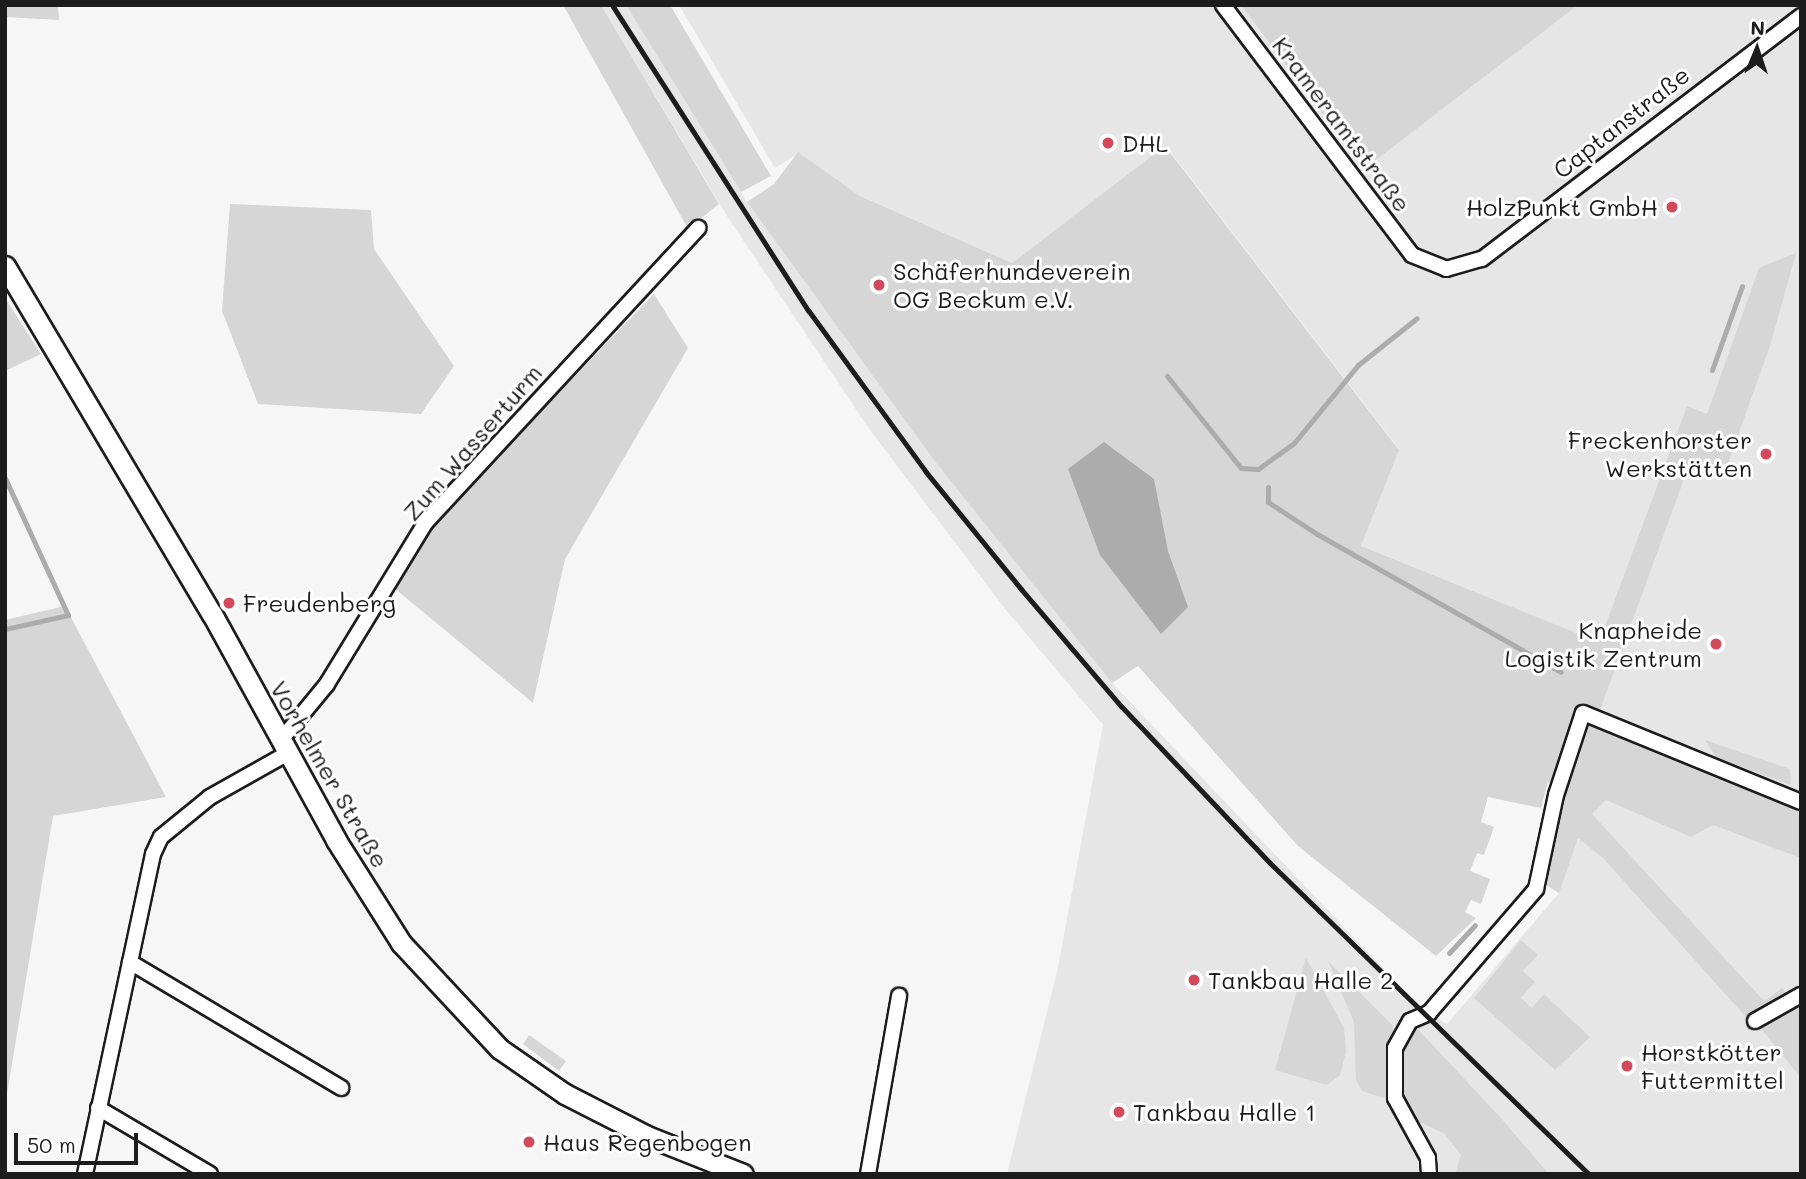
<!DOCTYPE html>
<meta charset="utf-8">
<style>
body{margin:0}
#map{position:relative;width:1806px;height:1179px;overflow:hidden;background:#f6f6f6;font-family:Mali,sans-serif}
div>[style]{position:absolute}
[style*='--x']{left:calc(var(--x)*1px);top:calc(var(--y)*1px);width:calc(var(--w)*1px);rotate:calc(var(--a)*1deg)}
.built>*{inset:0;background:#e6e6e6}
.green>*{inset:0;background:#d6d6d6}
.water>*{inset:0;background:#acacac}
.stream>*{height:5px;margin:-2.5px;padding:0 2.5px;transform-origin:2.5px;border-radius:2.5px;background:#acacac}
.roads{filter:drop-shadow(2px 0 #1c1c1c) drop-shadow(-2px 0 #1c1c1c) drop-shadow(0 2px #1c1c1c) drop-shadow(0 -2px #1c1c1c)}
.street>*{height:14px;margin:-7px;padding:0 7px;transform-origin:7px;border-radius:7px;background:#fff}
.secondary>*{height:19px;margin:-9.5px;padding:0 9.5px;transform-origin:9.5px;border-radius:9.5px;background:#fff}
.rail>*{height:5px;margin:-2.5px;padding:0 2.5px;transform-origin:2.5px;border-radius:2.5px;background:#1c1c1c}
.dots>*{width:19px;height:19px;translate:-50% -50%;box-sizing:border-box;border:4px solid #fff;border-radius:50%}
span{translate:-50% -50%;white-space:nowrap;text-align:center;line-height:1.15;-webkit-text-stroke:6px #fff;paint-order:stroke}
.street-label{font-size:24px;color:#1c1c1c}
.poi-label{font-size:24px;color:#1c1c1c}
.left{translate:0 -50%;text-align:left}
.right{translate:-100% -50%;text-align:right}
.frame{position:absolute;inset:0;border:7px solid #1c1c1c;pointer-events:none}
.north{position:absolute;left:1722px;top:14px;width:70px;height:70px;-webkit-text-stroke:5px #fff;paint-order:stroke;rotate:2deg;font-size:19px;font-weight:700;line-height:28px;text-align:center;color:#1c1c1c}
.north::after{content:'';display:block;margin:auto;width:24px;height:32px;background:#1c1c1c;clip-path:polygon(50% 0,100% 100%,50% 72%,0 100%)}
.scale{position:absolute;left:14px;top:1133px;width:124px;height:32px;box-sizing:border-box;border:4px solid #1c1c1c;border-top:0;padding-left:9px;font-size:21px;line-height:24px;white-space:nowrap;color:#1c1c1c;-webkit-text-stroke:5px #fff;paint-order:stroke}
</style>
<div id="map">
<div class="built">
<div style="clip-path:polygon(601px 5px,626px 5px,747px 202px,933px 459px,1112px 683px,1420px 1007px,1447px 1024px,1559px 893px,1571px 790px,1707px 415px,1687px 407px,1599px 642px,1361px 546px,1399px 449px,1166px 146px,1012px 263px,860px 196px,799px 153px,775px 168px,679px 5px,1801px 5px,1801px 1174px,1549px 1174px,1501px 1118px,1548px 1174px,1007px 1174px,1058px 967px,1103px 725px,1006px 610px,867px 426px,727px 216px)"></div>
</div>
<div class="green">
<div style="clip-path:polygon(5px 5px,58px 5px,59px 20px,5px 17px)"></div>
<div style="clip-path:polygon(563px 5px,601px 5px,719px 204px,688px 229px)"></div>
<div style="clip-path:polygon(626px 5px,670px 5px,771px 176px,741px 192px)"></div>
<div style="clip-path:polygon(1241px 5px,1578px 5px,1364px 169px)"></div>
<div style="clip-path:polygon(1165px 146px,1399px 450px,1361px 546px,1599px 642px,1687px 406px,1707px 414px,1759px 268px,1796px 253px,1770px 346px,1722px 480px,1688px 468px,1594px 727px,1801px 804px,1801px 858px,1713px 825px,1691px 837px,1606px 800px,1592px 814px,1764px 1001px,1782px 988px,1793px 1000px,1801px 996px,1801px 1078px,1755px 1021px,1788px 1003px,1745px 1016px,1603px 858px,1578px 838px,1559px 893px,1539px 881px,1566px 789px,1548px 782px,1541px 808px,1488px 797px,1481px 822px,1494px 827px,1484px 855px,1477px 853px,1470px 871px,1490px 879px,1481px 904px,1471px 900px,1465px 912px,1476px 918px,1436px 956px,1298px 846px,1138px 666px,1112px 683px,933px 459px,747px 202px,774px 184px,798px 152px,860px 196px,1012px 263px)"></div>
<div style="clip-path:polygon(230px 204px,371px 210px,374px 249px,454px 366px,421px 414px,258px 404px,222px 311px)"></div>
<div style="clip-path:polygon(654px 294px,688px 348px,565px 559px,533px 703px,393px 587px,430px 526px)"></div>
<div style="clip-path:polygon(5px 298px,41px 354px,5px 371px)"></div>
<div style="clip-path:polygon(65px 606px,166px 797px,53px 816px,5px 1106px,5px 620px)"></div>
<div style="clip-path:polygon(1705px 740px,1790px 769px,1791px 785px,1716px 757px)"></div>
<div style="clip-path:polygon(1521px 940px,1538px 955px,1523px 971px,1535px 982px,1521px 998px,1532px 1008px,1544px 994px,1590px 1037px,1555px 1070px,1474px 998px)"></div>
<div style="clip-path:polygon(1306px 958px,1344px 1028px,1346px 1052px,1340px 1075px,1327px 1085px,1275px 1070px)"></div>
<div style="clip-path:polygon(1328px 961px,1393px 1026px,1391px 1089px,1387px 1099px,1362px 1091px,1356px 1080px,1354px 1022px)"></div>
<div style="clip-path:polygon(1410px 1021px,1501px 1118px,1549px 1174px,1455px 1174px,1461px 1155px,1445px 1134px,1399px 1112px,1395px 1048px)"></div>
<div style="clip-path:polygon(529px 1035px,566px 1061px,559px 1071px,523px 1044px)"></div>
</div>
<div class="water">
<div style="clip-path:polygon(1104px 442px,1154px 479px,1168px 551px,1188px 607px,1161px 634px,1100px 555px,1068px 469px)"></div>
</div>
<div class="stream">
<div style="--x:1712;--y:370;--w:89;--a:-70.3"></div>
<div style="--x:1167;--y:376;--w:118;--a:51.2"></div>
<div style="--x:1241;--y:468;--w:17;--a:3"></div>
<div style="--x:1258;--y:469;--w:44;--a:-35.8"></div>
<div style="--x:1294;--y:443;--w:101;--a:-50.6"></div>
<div style="--x:1358;--y:365;--w:75;--a:-38.5"></div>
<div style="--x:5;--y:478;--w:151;--a:65.3"></div>
<div style="--x:68;--y:615;--w:65;--a:167.5"></div>
<div style="--x:1268;--y:487;--w:15;--a:90"></div>
<div style="--x:1268;--y:502;--w:59;--a:33.1"></div>
<div style="--x:1317;--y:534;--w:280;--a:29.5"></div>
<div style="--x:1449;--y:953;--w:38;--a:-47"></div>
</div>
<div class="roads">
<div class="street">
<div style="--x:1223;--y:5;--w:313;--a:52.9"></div>
<div style="--x:1412;--y:255;--w:37;--a:22"></div>
<div style="--x:1446;--y:269;--w:37;--a:-16"></div>
<div style="--x:1482;--y:259;--w:401;--a:-37.3"></div>
<div style="--x:281;--y:740;--w:72;--a:-50.6"></div>
<div style="--x:327;--y:684;--w:190;--a:-58.6"></div>
<div style="--x:426;--y:522;--w:401;--a:-47.2"></div>
<div style="--x:130;--y:962;--w:246;--a:30.8"></div>
<div style="--x:1755;--y:1021;--w:53;--a:-29.5"></div>
<div style="--x:98;--y:1108;--w:130;--a:30.5"></div>
<div style="--x:85;--y:1174;--w:327;--a:-78"></div>
<div style="--x:153;--y:854;--w:19;--a:-65"></div>
<div style="--x:161;--y:837;--w:63;--a:-39.2"></div>
<div style="--x:210;--y:797;--w:90;--a:-29.4"></div>
<div style="--x:868;--y:1174;--w:181;--a:-80.1"></div>
<div style="--x:1429;--y:1174;--w:16;--a:-94"></div>
<div style="--x:1428;--y:1158;--w:68;--a:-118.8"></div>
<div style="--x:1395;--y:1098;--w:50;--a:-90"></div>
<div style="--x:1395;--y:1048;--w:31;--a:-61"></div>
<div style="--x:1410;--y:1021;--w:21;--a:-23"></div>
<div style="--x:1429;--y:1013;--w:164;--a:-49.2"></div>
<div style="--x:1536;--y:889;--w:96;--a:-78"></div>
<div style="--x:1556;--y:795;--w:86;--a:-71.8"></div>
<div style="--x:1583;--y:713;--w:235;--a:22.2"></div>
</div>
<div class="secondary">
<div style="--x:5;--y:266;--w:405;--a:59.3"></div>
<div style="--x:212;--y:614;--w:258;--a:61.2"></div>
<div style="--x:336;--y:840;--w:122;--a:57.7"></div>
<div style="--x:401;--y:943;--w:145;--a:47"></div>
<div style="--x:500;--y:1049;--w:79;--a:34.7"></div>
<div style="--x:565;--y:1094;--w:92;--a:27.1"></div>
<div style="--x:647;--y:1136;--w:103;--a:21.6"></div>
</div>
</div>
<div class="rail">
<div style="--x:612;--y:5;--w:363;--a:57.3"></div>
<div style="--x:808;--y:310;--w:200;--a:53.9"></div>
<div style="--x:926;--y:472;--w:151;--a:50.9"></div>
<div style="--x:1021;--y:589;--w:154;--a:49.5"></div>
<div style="--x:1121;--y:706;--w:216;--a:46.5"></div>
<div style="--x:1270;--y:863;--w:446;--a:44.3"></div>
</div>
<div class="dots">
<div style="left:1108px;top:143px;background:#d1495b"></div>
<div style="left:1672px;top:207px;background:#d1495b"></div>
<div style="left:879px;top:285px;background:#d1495b"></div>
<div style="left:1766px;top:454px;background:#d1495b"></div>
<div style="left:229px;top:603px;background:#d1495b"></div>
<div style="left:1716px;top:644px;background:#d1495b"></div>
<div style="left:1194px;top:980px;background:#d1495b"></div>
<div style="left:1627px;top:1066px;background:#d1495b"></div>
<div style="left:1119px;top:1112px;background:#d1495b"></div>
<div style="left:529px;top:1142px;background:#d1495b"></div>
</div>
<div class="street-label">
<span style="left:1621px;top:122px;rotate:-38deg">Captanstraße</span>
<span style="left:1342px;top:124px;rotate:53deg">Krameramtstraße</span>
<span style="left:472px;top:442px;rotate:-49deg">Zum Wasserturm</span>
<span style="left:330px;top:774px;rotate:60deg">Vorhelmer Straße</span>
</div>
<div class="poi-label">
<span class="left" style="left:1122px;top:143px">DHL</span>
<span class="right" style="left:1658px;top:207px">HolzPunkt GmbH</span>
<span class="left" style="left:893px;top:285px">Schäferhundeverein<br>OG Beckum e.V.</span>
<span class="right" style="left:1752px;top:454px">Freckenhorster<br>Werkstätten</span>
<span class="left" style="left:243px;top:603px">Freudenberg</span>
<span class="right" style="left:1702px;top:644px">Knapheide<br>Logistik Zentrum</span>
<span class="left" style="left:1208px;top:980px">Tankbau Halle 2</span>
<span class="left" style="left:1641px;top:1066px">Horstkötter<br>Futtermittel</span>
<span class="left" style="left:1133px;top:1112px">Tankbau Halle 1</span>
<span class="left" style="left:543px;top:1142px">Haus Regenbogen</span>
</div>
<div class="frame"></div>
<div class="north">N</div>
<div class="scale">50 m</div>
</div>
